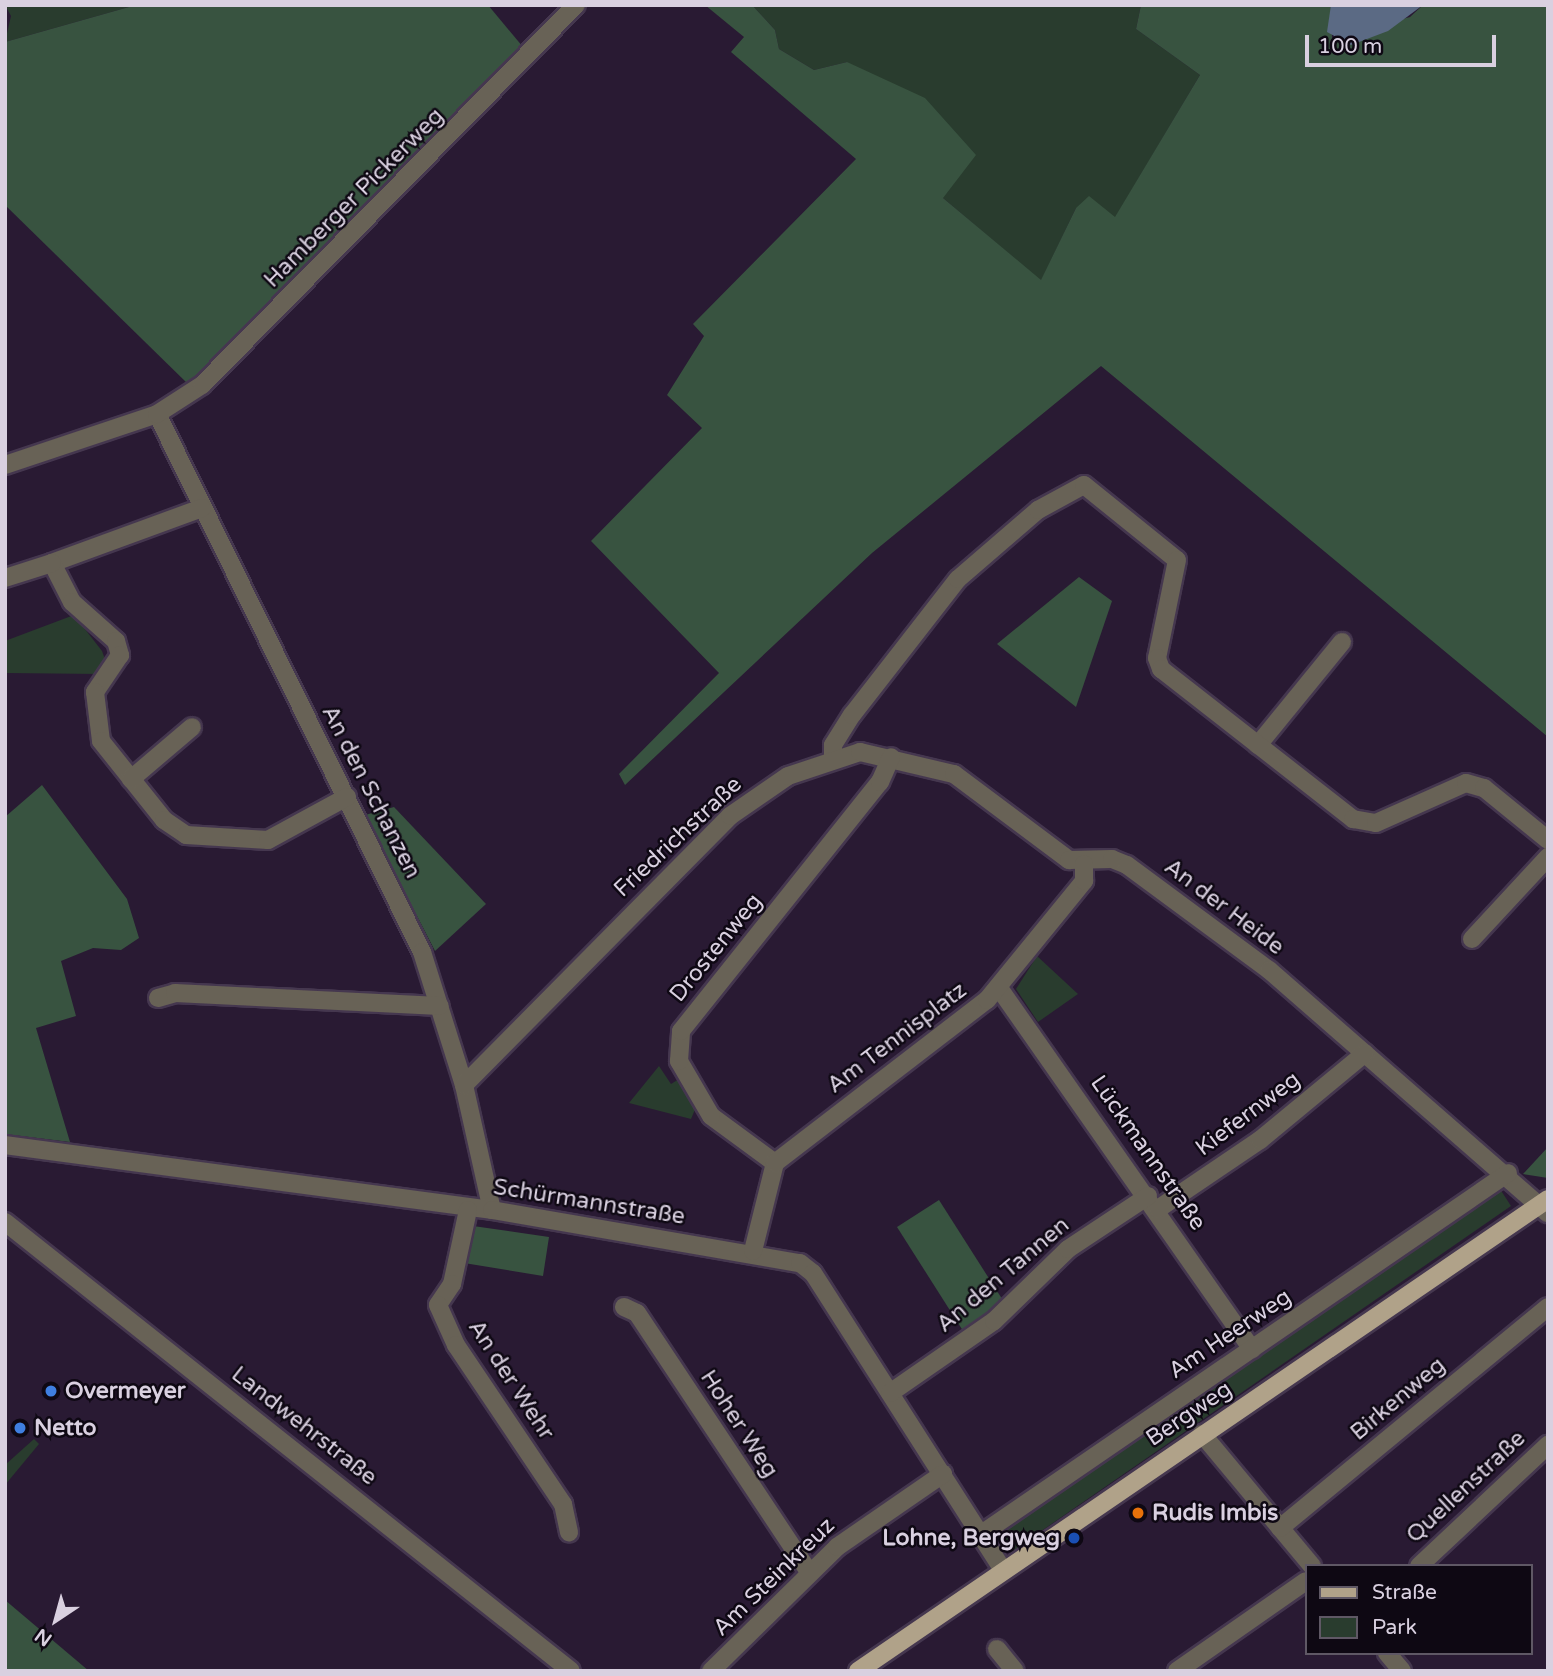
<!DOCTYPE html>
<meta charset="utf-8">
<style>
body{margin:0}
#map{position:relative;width:1553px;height:1676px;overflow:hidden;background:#291a33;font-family:"Varela Round",sans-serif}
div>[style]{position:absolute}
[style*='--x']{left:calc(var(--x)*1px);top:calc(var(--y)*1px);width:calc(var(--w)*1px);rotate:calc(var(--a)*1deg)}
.green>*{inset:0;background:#293c2e}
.forest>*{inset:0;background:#385340}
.water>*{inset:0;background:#5b6a84}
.roads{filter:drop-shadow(2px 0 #45374f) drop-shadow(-2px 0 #45374f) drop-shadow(0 2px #45374f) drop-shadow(0 -2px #45374f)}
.minor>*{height:18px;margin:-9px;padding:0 9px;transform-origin:9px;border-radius:9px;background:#686256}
.major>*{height:18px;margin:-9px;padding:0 9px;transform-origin:9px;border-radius:9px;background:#b0a289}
.dots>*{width:19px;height:19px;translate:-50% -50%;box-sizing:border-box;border:4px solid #0e0813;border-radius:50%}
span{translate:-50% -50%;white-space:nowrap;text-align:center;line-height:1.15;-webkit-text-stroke:5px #0e0813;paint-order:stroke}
.street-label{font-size:23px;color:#d9d0e0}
.poi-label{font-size:23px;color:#d9d0e0;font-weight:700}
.left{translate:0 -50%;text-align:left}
.right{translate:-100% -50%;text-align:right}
.frame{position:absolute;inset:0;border:7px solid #d9d0e0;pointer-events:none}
.legend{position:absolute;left:1305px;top:1564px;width:228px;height:91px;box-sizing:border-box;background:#0e0813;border:2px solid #5f5865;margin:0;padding:9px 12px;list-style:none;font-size:21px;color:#d9d0e0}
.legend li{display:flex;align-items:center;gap:14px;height:35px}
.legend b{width:35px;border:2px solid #5f5865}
.north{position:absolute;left:21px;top:1585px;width:70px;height:70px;-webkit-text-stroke:5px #0e0813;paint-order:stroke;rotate:216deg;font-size:19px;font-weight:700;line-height:28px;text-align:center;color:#d9d0e0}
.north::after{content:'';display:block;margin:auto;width:24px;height:32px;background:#d9d0e0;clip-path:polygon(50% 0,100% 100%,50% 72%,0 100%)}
.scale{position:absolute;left:1305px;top:35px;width:191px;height:32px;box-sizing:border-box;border:4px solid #d9d0e0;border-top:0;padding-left:9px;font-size:21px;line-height:24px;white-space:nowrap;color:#d9d0e0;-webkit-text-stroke:5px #0e0813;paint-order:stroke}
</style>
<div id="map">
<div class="green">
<div style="clip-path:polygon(5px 5px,136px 5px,5px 42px,11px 16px)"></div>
<div style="clip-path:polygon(752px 5px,1141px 5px,1136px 29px,1200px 75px,1115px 218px,1076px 208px,1041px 281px,943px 198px,847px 62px,814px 70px,779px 49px,775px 30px)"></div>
<div style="clip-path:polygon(74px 615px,102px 651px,107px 665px,101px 674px,5px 673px,5px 641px)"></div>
<div style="clip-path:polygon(1037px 956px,1078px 994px,1038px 1022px,1016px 989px)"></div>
<div style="clip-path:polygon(659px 1066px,671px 1084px,679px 1079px,696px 1107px,691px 1119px,629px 1103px)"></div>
<div style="clip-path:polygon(1500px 1189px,1511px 1206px,1011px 1552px,999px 1541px,996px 1533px)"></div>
<div style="clip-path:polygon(34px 1439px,39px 1444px,5px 1485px,5px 1465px)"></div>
</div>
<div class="forest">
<div style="clip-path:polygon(136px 5px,488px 5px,523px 47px,420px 161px,188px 384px,5px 205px,5px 42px)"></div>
<div style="clip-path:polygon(705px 5px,752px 5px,775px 30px,779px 49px,814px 70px,847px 62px,925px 98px,976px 155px,943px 198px,1041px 280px,1076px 208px,1089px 196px,1115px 217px,1200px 75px,1136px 29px,1141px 5px,1331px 5px,1332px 38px,1410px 17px,1423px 5px,1548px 5px,1548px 737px,1101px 366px,872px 553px,625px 785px,619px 774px,719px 673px,591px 541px,702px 428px,667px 395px,704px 336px,693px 324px,856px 159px,731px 52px,744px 37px)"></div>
<div style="clip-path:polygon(1079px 577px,1112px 601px,1076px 707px,997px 644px)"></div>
<div style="clip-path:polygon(42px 785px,127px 899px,139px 938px,121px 950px,93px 948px,61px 961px,76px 1016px,36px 1028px,70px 1142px,5px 1134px,5px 817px)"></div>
<div style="clip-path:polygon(394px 807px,486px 904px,435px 951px,365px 815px)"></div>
<div style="clip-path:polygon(1548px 1147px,1548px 1178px,1523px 1174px)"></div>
<div style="clip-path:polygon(939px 1200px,1004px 1302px,965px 1334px,897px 1227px)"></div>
<div style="clip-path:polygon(473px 1226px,549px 1237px,543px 1276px,464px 1263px)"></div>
<div style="clip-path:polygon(5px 1600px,89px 1671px,5px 1671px)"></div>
</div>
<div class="water">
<div style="clip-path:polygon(1331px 5px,1423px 5px,1388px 31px,1351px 45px,1327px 32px)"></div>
</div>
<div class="roads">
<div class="minor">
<div style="--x:157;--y:414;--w:600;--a:63.78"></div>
<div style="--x:422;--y:952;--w:139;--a:72.5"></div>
<div style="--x:464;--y:1085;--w:128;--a:77.4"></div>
<div style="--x:5;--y:465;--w:160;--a:-18.5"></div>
<div style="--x:157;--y:414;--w:54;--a:-32.8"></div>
<div style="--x:202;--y:385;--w:533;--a:-45.46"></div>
<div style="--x:202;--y:508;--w:160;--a:159.9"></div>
<div style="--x:52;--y:563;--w:44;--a:62.9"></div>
<div style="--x:72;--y:602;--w:59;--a:41.6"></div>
<div style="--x:116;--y:641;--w:15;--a:74"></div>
<div style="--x:120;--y:655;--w:45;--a:124"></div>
<div style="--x:95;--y:692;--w:49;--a:83"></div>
<div style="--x:101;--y:741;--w:101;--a:51.4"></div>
<div style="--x:164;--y:820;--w:27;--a:34"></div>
<div style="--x:186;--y:835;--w:82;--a:3.5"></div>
<div style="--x:268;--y:840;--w:90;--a:-28.6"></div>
<div style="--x:5;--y:578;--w:49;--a:-17.7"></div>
<div style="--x:1258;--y:745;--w:133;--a:-50.8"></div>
<div style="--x:833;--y:757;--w:12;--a:-90"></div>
<div style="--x:833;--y:745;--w:36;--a:-58"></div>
<div style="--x:852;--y:715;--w:172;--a:-52.1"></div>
<div style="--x:958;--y:579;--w:106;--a:-40.8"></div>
<div style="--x:1038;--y:510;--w:52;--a:-28.5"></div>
<div style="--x:1084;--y:485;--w:119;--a:38.9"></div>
<div style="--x:1177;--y:560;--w:100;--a:101.5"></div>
<div style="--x:1157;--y:658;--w:12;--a:70"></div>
<div style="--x:1161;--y:669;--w:244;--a:38"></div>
<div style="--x:1353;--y:819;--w:23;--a:10"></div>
<div style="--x:1376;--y:823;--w:98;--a:-24"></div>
<div style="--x:1466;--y:783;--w:19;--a:16"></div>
<div style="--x:1484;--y:788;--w:82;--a:39.1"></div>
<div style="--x:131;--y:779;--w:80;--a:-40.4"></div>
<div style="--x:1472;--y:939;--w:112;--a:-47.2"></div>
<div style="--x:999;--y:988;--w:441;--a:55"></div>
<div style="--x:158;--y:998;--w:18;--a:-16"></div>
<div style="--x:175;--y:993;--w:265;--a:2.8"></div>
<div style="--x:464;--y:1085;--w:378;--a:-45.3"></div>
<div style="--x:730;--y:816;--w:70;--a:-34.6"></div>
<div style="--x:788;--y:776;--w:76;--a:-18.4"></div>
<div style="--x:860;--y:752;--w:97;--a:13.2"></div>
<div style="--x:954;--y:774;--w:144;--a:36.8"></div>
<div style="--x:1069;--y:860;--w:43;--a:-1.3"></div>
<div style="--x:1112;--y:859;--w:16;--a:22"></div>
<div style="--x:1127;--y:865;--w:177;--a:36.5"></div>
<div style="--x:1269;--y:970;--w:370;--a:41.1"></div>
<div style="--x:5;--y:1145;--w:491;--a:7.6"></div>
<div style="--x:492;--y:1210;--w:313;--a:9.8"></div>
<div style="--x:800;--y:1263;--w:16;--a:38"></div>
<div style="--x:813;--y:1273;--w:353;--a:57.4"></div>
<div style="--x:775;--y:1163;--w:79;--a:-143.7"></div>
<div style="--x:711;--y:1116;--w:64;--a:-120.2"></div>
<div style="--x:679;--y:1061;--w:30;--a:-86"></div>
<div style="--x:681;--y:1031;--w:319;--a:-51.4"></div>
<div style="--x:880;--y:782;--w:27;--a:-66"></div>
<div style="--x:1158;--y:1209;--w:123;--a:-34.1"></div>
<div style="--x:1260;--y:1140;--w:136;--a:-39.6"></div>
<div style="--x:468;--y:1210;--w:76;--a:102.2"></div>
<div style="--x:452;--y:1284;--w:25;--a:124"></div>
<div style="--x:438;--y:1305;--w:44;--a:65.8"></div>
<div style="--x:456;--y:1345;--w:192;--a:56.1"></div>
<div style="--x:563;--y:1504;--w:29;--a:78"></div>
<div style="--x:5;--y:1222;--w:722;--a:38.42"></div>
<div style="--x:753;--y:1251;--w:91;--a:-76"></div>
<div style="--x:775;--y:1163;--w:267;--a:-37.6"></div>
<div style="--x:987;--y:1000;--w:154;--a:-50.8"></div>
<div style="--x:1084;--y:881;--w:17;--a:-90"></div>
<div style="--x:624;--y:1307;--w:14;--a:25"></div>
<div style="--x:637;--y:1313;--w:312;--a:56.4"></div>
<div style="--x:890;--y:1393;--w:126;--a:-34.7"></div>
<div style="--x:994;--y:1321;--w:103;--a:-44.2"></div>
<div style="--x:1068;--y:1249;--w:96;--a:-33.5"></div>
<div style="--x:1202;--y:1434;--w:172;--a:50.2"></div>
<div style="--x:1280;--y:1528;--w:347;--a:-39.5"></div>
<div style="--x:980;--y:1535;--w:640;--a:-34.43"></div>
<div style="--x:1419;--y:1566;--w:177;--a:-43.2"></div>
<div style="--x:997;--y:1649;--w:28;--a:51"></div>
<div style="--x:1387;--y:1653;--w:23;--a:50"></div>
<div style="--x:711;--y:1671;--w:177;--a:-44.5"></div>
<div style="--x:837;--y:1547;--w:129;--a:-34.6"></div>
<div style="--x:1177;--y:1671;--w:157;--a:-34.9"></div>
</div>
<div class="major">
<div style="--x:858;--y:1671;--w:836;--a:-34.37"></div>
</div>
</div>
<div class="dots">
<div style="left:51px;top:1391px;background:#3f7fe0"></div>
<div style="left:20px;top:1428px;background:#3f7fe0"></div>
<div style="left:1138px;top:1513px;background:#e8710a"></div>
<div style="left:1074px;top:1538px;background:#1a4fb4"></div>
</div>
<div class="street-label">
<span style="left:354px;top:198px;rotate:-45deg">Hamberger Pickerweg</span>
<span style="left:371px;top:792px;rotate:63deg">An den Schanzen</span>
<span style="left:678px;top:837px;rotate:-43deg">Friedrichstraße</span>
<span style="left:1224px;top:907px;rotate:37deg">An der Heide</span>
<span style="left:716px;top:948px;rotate:-51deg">Drostenweg</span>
<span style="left:897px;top:1038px;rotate:-37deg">Am Tennisplatz</span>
<span style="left:1248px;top:1114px;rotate:-37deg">Kiefernweg</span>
<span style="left:1148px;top:1153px;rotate:55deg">Lückmannstraße</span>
<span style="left:589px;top:1202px;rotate:9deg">Schürmannstraße</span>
<span style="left:1003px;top:1275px;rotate:-40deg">An den Tannen</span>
<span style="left:1230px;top:1334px;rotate:-34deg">Am Heerweg</span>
<span style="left:511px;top:1380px;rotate:57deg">An der Wehr</span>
<span style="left:1398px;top:1399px;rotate:-40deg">Birkenweg</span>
<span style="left:1189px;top:1414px;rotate:-34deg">Bergweg</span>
<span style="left:739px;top:1424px;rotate:57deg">Hoher Weg</span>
<span style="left:304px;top:1426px;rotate:38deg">Landwehrstraße</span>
<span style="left:1466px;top:1487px;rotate:-43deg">Quellenstraße</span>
<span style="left:774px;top:1577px;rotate:-44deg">Am Steinkreuz</span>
</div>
<div class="poi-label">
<span class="left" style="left:65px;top:1391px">Overmeyer</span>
<span class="left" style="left:34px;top:1428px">Netto</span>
<span class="left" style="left:1152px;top:1513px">Rudis Imbis</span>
<span class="right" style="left:1060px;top:1538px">Lohne, Bergweg</span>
</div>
<div class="frame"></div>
<ul class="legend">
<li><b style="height:9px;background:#b0a289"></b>Straße</li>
<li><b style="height:19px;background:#293c2e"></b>Park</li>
</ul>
<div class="north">N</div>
<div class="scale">100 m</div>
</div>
